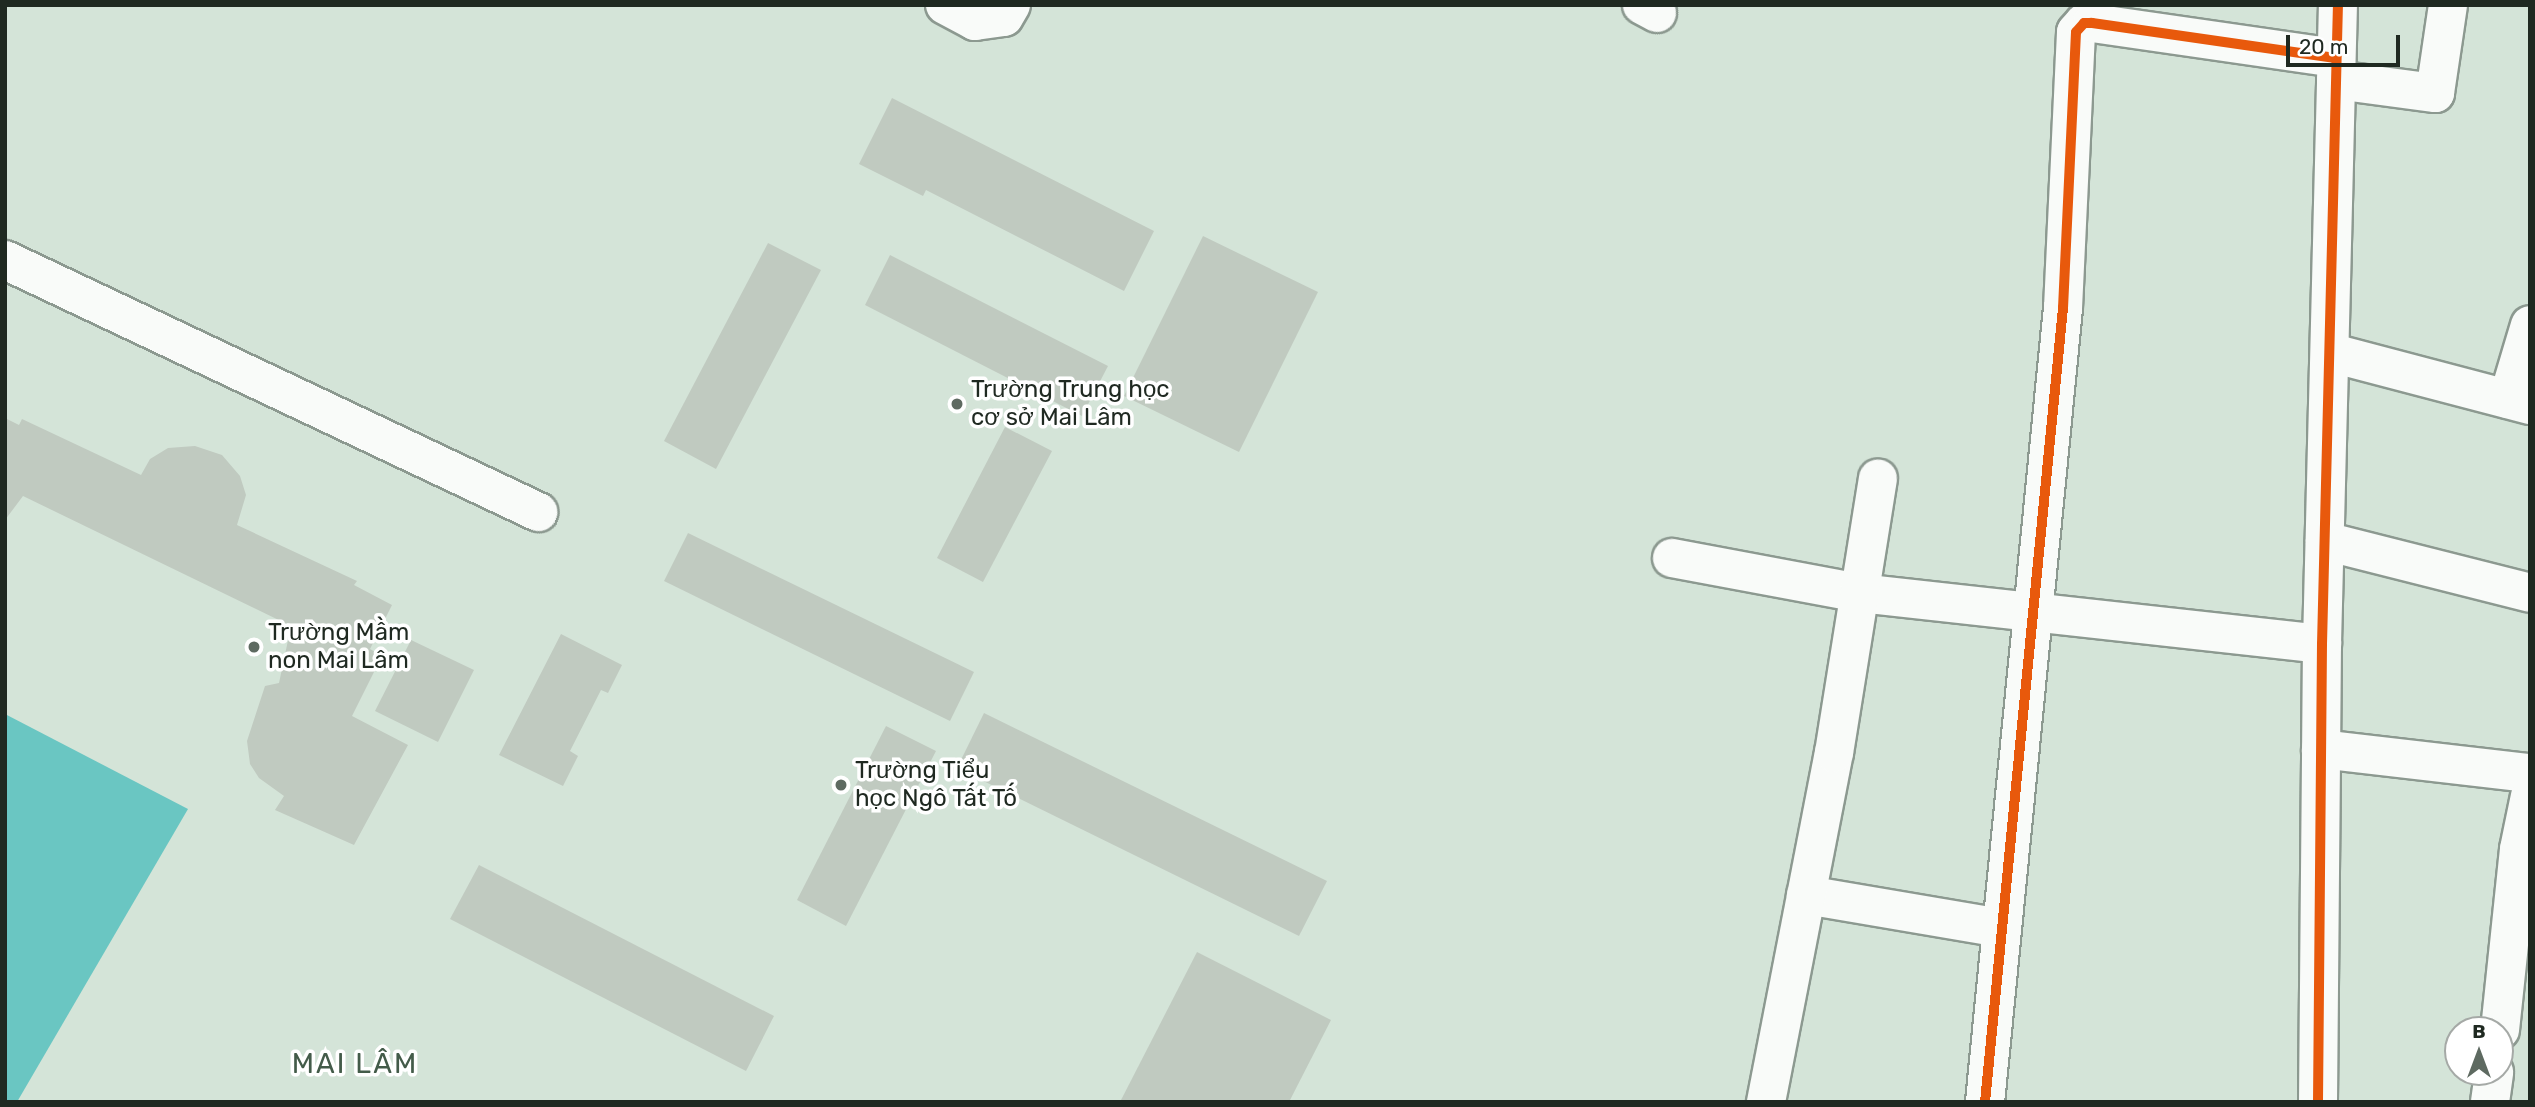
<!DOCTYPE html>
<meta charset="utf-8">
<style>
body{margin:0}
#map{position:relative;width:2535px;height:1107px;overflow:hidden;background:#d4e4d8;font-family:Rubik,sans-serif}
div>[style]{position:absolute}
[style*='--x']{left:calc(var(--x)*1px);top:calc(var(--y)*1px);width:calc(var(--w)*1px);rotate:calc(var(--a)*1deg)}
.water>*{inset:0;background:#6ac6c2}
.building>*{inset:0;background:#c0cac0}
.roads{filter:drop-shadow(2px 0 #8c9990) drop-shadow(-2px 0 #8c9990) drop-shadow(0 2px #8c9990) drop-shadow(0 -2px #8c9990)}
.minor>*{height:38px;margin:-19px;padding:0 19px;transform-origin:19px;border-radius:19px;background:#f9fbf9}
.cycleway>*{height:10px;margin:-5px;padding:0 5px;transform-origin:5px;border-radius:5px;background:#e8590c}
.dots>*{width:19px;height:19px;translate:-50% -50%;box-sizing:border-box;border:4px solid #fff;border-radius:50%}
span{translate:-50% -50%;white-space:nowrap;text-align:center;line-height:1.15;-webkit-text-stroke:7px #fff;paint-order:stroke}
.poi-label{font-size:24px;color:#1f2921}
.left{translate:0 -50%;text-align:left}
.quarter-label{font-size:28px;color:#435b49;letter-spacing:2px}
.frame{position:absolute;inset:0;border:7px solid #1f2921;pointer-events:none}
.north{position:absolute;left:2444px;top:1016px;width:70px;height:70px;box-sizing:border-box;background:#fff;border:2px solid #a5a9a6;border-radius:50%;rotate:0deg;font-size:19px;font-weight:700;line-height:28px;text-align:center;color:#1f2921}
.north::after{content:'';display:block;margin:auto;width:24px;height:32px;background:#5e6a61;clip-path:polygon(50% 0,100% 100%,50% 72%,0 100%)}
.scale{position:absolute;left:2286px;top:35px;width:114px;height:32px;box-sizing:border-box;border:4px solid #1f2921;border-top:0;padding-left:9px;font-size:21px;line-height:24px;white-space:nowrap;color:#1f2921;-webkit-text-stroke:5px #fff;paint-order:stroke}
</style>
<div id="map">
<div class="water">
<div style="clip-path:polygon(5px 714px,188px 809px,17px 1102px,5px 1102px)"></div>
</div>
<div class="building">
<div style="clip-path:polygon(892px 98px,1154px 231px,1124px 291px,926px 190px,923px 196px,859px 164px)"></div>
<div style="clip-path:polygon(1203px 236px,1318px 292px,1239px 452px,1124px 396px)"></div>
<div style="clip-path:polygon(768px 243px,821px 270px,716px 469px,664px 441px)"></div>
<div style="clip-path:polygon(890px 255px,1108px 366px,1082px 416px,865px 305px)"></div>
<div style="clip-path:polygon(5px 418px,19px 425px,22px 419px,141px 475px,150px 459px,168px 448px,195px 446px,222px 455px,240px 476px,246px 495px,237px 525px,357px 581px,354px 585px,392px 605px,370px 649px,382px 656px,352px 716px,408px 745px,354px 845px,275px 810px,284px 796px,259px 778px,250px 764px,247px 741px,265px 686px,279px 683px,291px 626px,23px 496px,5px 520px)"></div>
<div style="clip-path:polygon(1005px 427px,1052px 451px,983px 582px,937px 558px)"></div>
<div style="clip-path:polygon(688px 533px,974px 672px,950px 721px,664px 581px)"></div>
<div style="clip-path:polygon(561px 634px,622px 665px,608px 693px,601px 690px,570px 751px,578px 756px,563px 786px,499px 755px)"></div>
<div style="clip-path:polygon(411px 640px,474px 670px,438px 742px,375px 711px)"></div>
<div style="clip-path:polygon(984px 713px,1327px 881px,1299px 936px,957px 768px)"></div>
<div style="clip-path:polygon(886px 726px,936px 751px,846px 926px,797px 900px)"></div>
<div style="clip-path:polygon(479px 865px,774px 1016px,746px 1071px,450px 919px)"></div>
<div style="clip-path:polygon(1197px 952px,1331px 1020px,1289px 1102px,1120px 1102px)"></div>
</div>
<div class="roads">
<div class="minor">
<div style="--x:945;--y:5;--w:34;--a:28"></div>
<div style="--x:975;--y:21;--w:29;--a:-8"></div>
<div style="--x:1004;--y:17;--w:14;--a:-60"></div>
<div style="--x:1642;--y:5;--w:17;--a:28"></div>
<div style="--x:2336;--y:80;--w:100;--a:7.5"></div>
<div style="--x:2435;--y:93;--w:89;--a:-81.6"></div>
<div style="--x:5;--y:260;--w:590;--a:25.3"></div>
<div style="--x:2332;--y:353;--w:205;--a:14.7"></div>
<div style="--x:2508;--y:399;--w:77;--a:-73.4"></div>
<div style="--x:2325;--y:541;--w:211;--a:14.2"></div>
<div style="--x:1672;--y:558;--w:190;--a:10.6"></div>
<div style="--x:1859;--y:593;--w:466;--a:6.3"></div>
<div style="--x:2321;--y:749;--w:210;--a:6.6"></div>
<div style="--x:1806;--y:895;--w:198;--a:9.6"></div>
<div style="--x:2500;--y:1030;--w:182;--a:-84"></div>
<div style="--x:2519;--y:849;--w:54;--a:-78.3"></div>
<div style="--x:1766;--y:1102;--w:356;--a:-79"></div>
<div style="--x:1834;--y:753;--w:278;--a:-80.9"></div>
<div style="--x:1985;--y:1102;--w:798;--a:-84.39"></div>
<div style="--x:2063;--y:308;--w:276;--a:-87.3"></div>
<div style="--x:2076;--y:32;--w:12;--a:-48"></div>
<div style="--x:2084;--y:23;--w:8;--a:0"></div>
<div style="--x:2092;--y:23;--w:246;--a:8.2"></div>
<div style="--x:2318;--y:1102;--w:458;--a:-89.5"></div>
<div style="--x:2322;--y:644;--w:639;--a:-88.57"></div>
<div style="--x:2490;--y:1102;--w:30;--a:-82"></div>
</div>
</div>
<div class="cycleway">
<div style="--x:1985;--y:1102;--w:798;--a:-84.39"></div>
<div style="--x:2063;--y:308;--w:276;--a:-87.3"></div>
<div style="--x:2076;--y:32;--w:12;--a:-48"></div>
<div style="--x:2084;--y:23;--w:8;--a:0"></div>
<div style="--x:2092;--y:23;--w:246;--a:8.2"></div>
<div style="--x:2318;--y:1102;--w:458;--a:-89.5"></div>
<div style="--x:2322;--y:644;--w:639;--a:-88.57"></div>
</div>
<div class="dots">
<div style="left:957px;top:404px;background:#5e6a61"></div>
<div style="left:254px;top:647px;background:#5e6a61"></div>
<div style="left:841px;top:785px;background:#5e6a61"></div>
</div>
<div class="poi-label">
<span class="left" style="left:971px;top:404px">Trường Trung học<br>cơ sở Mai Lâm</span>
<span class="left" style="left:268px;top:647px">Trường Mầm<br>non Mai Lâm</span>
<span class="left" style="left:855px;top:785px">Trường Tiểu<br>học Ngô Tất Tố</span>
</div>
<div class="quarter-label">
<span style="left:355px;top:1064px">MAI LÂM</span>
</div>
<div class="frame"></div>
<div class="north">B</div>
<div class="scale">20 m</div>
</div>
